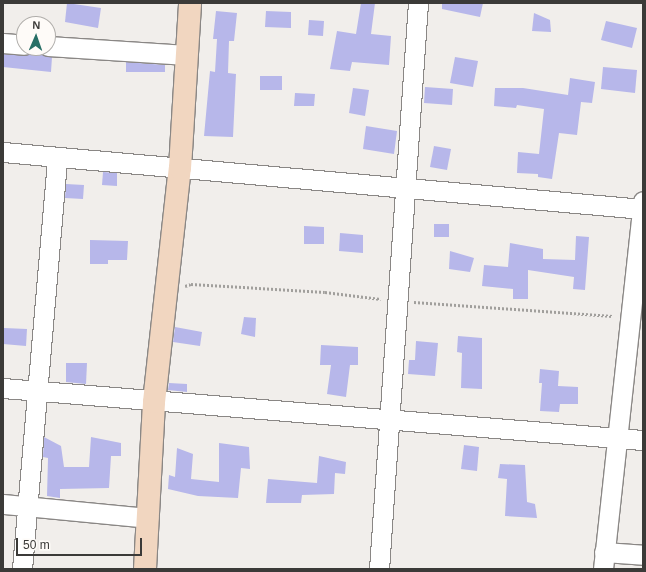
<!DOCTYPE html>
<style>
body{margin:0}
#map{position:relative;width:646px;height:572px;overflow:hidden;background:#f1eeeb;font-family:Helvetica,sans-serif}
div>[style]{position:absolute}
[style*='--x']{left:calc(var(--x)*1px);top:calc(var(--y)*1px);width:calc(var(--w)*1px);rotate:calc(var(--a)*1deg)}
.building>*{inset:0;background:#b7b7ea}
.path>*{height:2.5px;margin-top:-1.25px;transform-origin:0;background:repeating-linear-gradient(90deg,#a19f9c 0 2px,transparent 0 4px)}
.roads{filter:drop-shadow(1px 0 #8a8785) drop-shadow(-1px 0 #8a8785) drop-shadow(0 1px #8a8785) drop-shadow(0 -1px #8a8785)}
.street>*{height:19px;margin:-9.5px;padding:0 9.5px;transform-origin:9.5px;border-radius:9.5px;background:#fff}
.secondary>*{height:22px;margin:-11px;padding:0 11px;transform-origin:11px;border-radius:11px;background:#f1d6c0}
span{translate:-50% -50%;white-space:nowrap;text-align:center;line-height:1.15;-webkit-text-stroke:4px #fefbf8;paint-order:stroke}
.frame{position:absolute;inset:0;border:4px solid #3b3a38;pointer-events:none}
.north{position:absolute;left:16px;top:16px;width:40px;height:40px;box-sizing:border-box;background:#fefbf8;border:1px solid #b0aeab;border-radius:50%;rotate:2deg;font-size:11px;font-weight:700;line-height:16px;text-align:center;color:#3b3a38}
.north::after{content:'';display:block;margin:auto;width:14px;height:18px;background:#276f66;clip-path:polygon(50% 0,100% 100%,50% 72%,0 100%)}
.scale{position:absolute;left:16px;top:538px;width:126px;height:18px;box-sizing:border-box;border:2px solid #3b3a38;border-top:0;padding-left:5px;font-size:12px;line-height:14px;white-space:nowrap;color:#3b3a38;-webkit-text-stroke:3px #fefbf8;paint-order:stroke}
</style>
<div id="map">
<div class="building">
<div style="clip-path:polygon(67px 3px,101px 8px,98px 28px,65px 22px)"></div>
<div style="clip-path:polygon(361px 3px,375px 3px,371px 34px,391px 36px,389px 65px,352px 62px,350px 71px,330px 69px,337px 31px,356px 34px)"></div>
<div style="clip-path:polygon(442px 3px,483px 3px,480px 17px,442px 9px)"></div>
<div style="clip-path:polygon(216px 11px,237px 13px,234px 41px,229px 41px,228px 73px,236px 74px,233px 137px,204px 136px,210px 71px,215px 72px,217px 39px,213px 39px)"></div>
<div style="clip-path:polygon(266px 11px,291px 12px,291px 28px,265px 27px)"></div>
<div style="clip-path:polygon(534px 13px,550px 20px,551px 32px,532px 31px)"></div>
<div style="clip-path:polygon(309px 20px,324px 21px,323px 36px,308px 35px)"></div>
<div style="clip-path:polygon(606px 21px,637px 28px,632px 48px,601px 40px)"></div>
<div style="clip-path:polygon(34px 49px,38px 49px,42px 55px,52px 57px,51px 72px,3px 67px,3px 54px,28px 55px)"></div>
<div style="clip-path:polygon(455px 57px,478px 61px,473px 87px,450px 83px)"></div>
<div style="clip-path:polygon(126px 62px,165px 65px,165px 72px,126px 72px)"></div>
<div style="clip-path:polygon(603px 67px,637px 70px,635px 93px,601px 89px)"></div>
<div style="clip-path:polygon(260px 76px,282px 76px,282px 90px,260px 90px)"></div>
<div style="clip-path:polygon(570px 78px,595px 82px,592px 103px,581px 102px,577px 135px,559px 133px,552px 179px,538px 177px,538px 174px,517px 173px,518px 152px,539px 154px,544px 109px,517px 105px,516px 108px,494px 106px,495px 88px,523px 88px,568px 95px)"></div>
<div style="clip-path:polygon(425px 87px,453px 89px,452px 105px,424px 103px)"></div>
<div style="clip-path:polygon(353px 88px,369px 90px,365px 116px,349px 113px)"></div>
<div style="clip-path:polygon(295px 93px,315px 94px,314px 106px,294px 106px)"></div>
<div style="clip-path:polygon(366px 126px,397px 131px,394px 154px,363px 149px)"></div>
<div style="clip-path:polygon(434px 146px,451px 149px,447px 170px,430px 167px)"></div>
<div style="clip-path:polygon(103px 172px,117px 173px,117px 186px,102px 185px)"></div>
<div style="clip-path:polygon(66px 184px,84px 185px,83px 199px,65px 198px)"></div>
<div style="clip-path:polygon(434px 224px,449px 224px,449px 237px,434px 237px)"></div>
<div style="clip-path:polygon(304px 226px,324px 227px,324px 244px,304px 244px)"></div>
<div style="clip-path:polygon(340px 233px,363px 235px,363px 253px,339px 251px)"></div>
<div style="clip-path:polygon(576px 236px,589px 237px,585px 290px,573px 289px,574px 277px,528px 270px,528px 299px,513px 299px,513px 289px,482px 286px,484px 265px,508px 267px,510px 243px,543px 249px,543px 259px,575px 260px)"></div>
<div style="clip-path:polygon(90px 240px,128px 241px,127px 260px,108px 260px,108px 264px,90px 264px)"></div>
<div style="clip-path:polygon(450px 251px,474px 258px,470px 272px,449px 269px)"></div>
<div style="clip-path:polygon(244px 317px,256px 318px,255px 337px,241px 334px)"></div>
<div style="clip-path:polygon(175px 327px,202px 332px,200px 346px,173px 342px)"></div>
<div style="clip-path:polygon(4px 328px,27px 329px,26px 346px,3px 344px)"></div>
<div style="clip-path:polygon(458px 336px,482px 338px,482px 389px,461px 388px,462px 353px,457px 352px)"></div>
<div style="clip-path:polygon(416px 341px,438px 343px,435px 376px,408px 374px,409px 360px,415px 360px)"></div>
<div style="clip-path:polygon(321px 345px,358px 347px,358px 365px,350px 365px,346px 397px,327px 394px,331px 365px,320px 365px)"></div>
<div style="clip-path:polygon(66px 363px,87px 363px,86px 384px,66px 382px)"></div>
<div style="clip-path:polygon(540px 369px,559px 371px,558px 386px,578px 387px,578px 404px,560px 404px,559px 412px,540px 411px,542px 383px,539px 383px)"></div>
<div style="clip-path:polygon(169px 383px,187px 384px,187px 392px,168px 390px)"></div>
<div style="clip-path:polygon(44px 437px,61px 446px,64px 467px,89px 467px,91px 437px,121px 443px,121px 456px,111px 456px,109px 488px,60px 489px,60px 498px,47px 496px,48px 458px,43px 457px)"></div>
<div style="clip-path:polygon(219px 443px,249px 447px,250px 469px,241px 468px,238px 498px,198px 496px,168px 489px,169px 475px,175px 477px,177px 448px,193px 454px,191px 479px,219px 482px)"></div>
<div style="clip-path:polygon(464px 445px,479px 447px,477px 471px,461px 469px)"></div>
<div style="clip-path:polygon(319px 456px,346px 462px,345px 474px,335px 473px,334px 494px,302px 495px,301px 503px,266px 503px,268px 479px,317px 483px)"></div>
<div style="clip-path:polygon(500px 464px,525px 465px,527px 502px,535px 504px,537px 518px,505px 516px,507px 479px,498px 478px)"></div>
</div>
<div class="path">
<div style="--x:185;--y:286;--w:6;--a:-18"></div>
<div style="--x:191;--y:284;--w:134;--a:3.4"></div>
<div style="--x:325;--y:292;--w:56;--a:7.1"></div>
<div style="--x:414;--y:302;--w:199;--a:4"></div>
</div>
<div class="roads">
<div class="street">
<div style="--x:3;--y:43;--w:21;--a:5"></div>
<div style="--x:48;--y:46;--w:139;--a:3.7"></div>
<div style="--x:3;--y:152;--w:643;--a:5.09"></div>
<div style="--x:3;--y:388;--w:642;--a:4.65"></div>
<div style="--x:3;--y:504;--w:146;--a:5.5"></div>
<div style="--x:604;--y:552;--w:39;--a:4"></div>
<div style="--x:22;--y:569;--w:413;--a:-85.1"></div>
<div style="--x:379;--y:569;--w:567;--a:-86.06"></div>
<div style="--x:603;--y:569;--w:370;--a:-83.8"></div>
</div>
<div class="secondary">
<div style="--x:145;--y:569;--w:167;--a:-86.9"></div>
<div style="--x:154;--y:402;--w:235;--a:-83.7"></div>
<div style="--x:180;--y:168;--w:165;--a:-86.5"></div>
</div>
</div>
<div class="frame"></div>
<div class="north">N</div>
<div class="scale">50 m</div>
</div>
